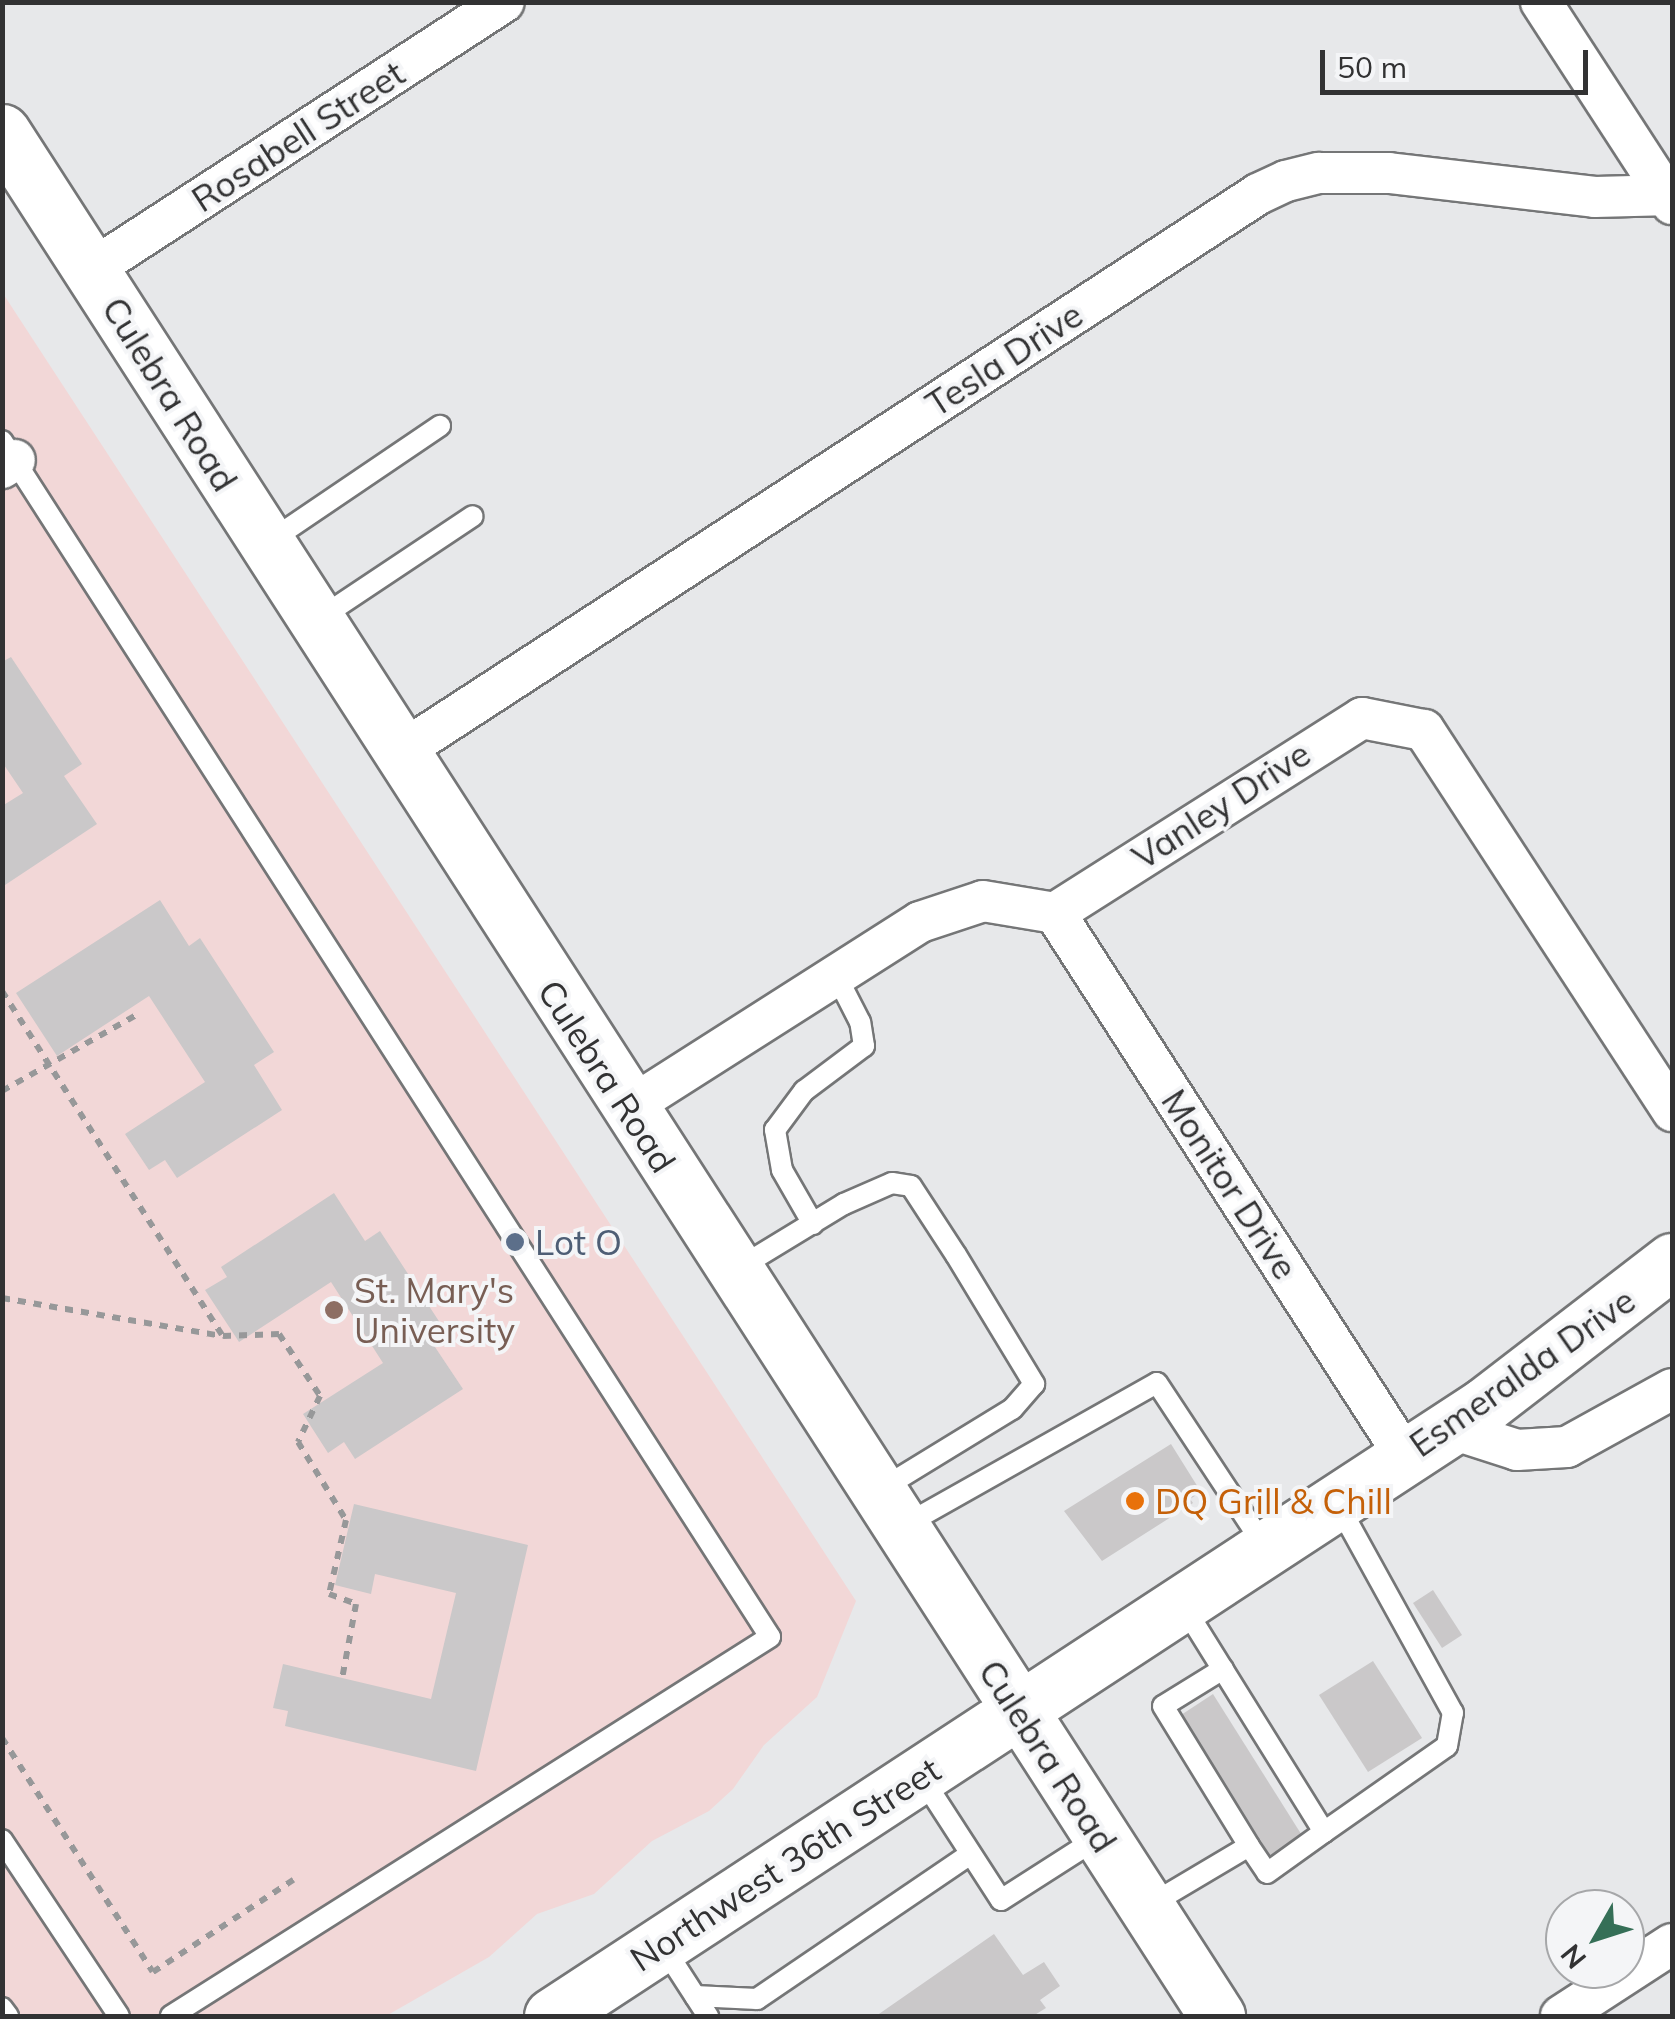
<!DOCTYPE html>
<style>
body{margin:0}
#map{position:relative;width:1675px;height:2019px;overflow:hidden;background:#e7e8ea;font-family:Mulish,sans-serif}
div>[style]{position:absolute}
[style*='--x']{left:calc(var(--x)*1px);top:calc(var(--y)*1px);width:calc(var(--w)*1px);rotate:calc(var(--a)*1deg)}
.education>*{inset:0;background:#f2d7d7}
.building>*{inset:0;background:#cac8c9}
.path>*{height:6px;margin-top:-3px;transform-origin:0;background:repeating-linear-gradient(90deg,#979899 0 8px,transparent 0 16px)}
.roads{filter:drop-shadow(2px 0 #757677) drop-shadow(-2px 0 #757677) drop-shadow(0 2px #757677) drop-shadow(0 -2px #757677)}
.lane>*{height:20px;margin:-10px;padding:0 10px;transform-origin:10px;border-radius:10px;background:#fff}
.street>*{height:40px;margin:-20px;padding:0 20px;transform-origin:20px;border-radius:20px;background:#fff}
.secondary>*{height:55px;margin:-27.5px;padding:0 27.5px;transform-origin:27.5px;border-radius:27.5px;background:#fff}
.dots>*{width:28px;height:28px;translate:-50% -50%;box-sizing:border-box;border:5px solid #f4f5f7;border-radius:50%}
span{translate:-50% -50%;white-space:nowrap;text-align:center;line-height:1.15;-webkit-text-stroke:8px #f4f5f7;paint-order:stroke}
.street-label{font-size:35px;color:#323233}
.service-label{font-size:35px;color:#4e5e75}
.left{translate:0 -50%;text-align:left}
.education-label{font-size:35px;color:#785e54}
.food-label{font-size:35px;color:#c56008}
.frame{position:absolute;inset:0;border:5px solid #323233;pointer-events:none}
.north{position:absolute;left:1545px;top:1889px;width:100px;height:100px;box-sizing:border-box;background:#f4f5f7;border:2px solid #a6a7a9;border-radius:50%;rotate:231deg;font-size:28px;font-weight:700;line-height:40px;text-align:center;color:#323233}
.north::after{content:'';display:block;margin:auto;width:35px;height:45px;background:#356f57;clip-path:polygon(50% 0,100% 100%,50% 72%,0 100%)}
.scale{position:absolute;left:1320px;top:50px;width:268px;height:45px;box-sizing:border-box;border:5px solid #323233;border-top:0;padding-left:12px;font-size:30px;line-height:35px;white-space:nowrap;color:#323233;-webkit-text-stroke:8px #f4f5f7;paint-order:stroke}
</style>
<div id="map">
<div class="education">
<div style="clip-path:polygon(2px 292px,856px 1601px,817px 1697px,764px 1745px,733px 1789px,709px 1811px,652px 1841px,594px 1894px,537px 1914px,489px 1957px,386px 2016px,3px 2016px)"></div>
</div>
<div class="building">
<div style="clip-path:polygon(11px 657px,82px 764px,64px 776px,97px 824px,2px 887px,2px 806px,23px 793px,2px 762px,2px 662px)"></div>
<div style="clip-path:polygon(160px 900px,189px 946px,200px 938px,274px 1052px,254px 1065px,282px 1110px,177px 1178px,165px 1160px,149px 1170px,125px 1134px,205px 1082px,149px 996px,57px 1056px,16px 993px)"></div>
<div style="clip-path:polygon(334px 1193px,365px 1241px,380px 1231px,446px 1332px,431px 1341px,463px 1389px,355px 1459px,344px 1442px,328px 1453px,303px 1414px,383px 1363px,331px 1282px,239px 1342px,205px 1290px,227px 1277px,221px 1267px)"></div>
<div style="clip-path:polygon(1171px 1444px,1201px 1492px,1190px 1499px,1193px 1503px,1102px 1561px,1064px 1511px)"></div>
<div style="clip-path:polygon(354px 1504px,528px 1545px,476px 1771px,285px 1726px,288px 1711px,273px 1708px,283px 1664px,431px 1699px,456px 1593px,375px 1574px,371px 1594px,335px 1585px)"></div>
<div style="clip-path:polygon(1433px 1590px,1462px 1635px,1442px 1648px,1413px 1603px)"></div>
<div style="clip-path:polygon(1373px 1661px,1422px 1738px,1368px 1772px,1319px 1695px)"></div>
<div style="clip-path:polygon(1213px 1694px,1303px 1837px,1271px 1857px,1181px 1715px)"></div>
<div style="clip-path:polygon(994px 1934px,1023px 1975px,1044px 1962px,1060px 1986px,1040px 2000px,1046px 2008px,1033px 2016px,876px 2016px)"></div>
</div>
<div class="path">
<div style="--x:2;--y:991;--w:408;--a:57.4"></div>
<div style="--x:2;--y:1091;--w:159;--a:-29.5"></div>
<div style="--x:2;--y:1298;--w:224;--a:9.8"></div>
<div style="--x:223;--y:1336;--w:56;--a:-2"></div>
<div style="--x:279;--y:1334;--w:74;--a:56.5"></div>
<div style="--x:320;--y:1396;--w:51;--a:115.6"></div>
<div style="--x:298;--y:1442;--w:92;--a:58.4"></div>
<div style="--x:346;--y:1520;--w:76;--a:102.9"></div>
<div style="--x:329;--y:1594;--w:29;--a:20"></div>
<div style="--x:356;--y:1604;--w:76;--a:100.6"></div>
<div style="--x:2;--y:1738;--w:278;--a:57.2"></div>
<div style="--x:153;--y:1972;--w:168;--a:-33.3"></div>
</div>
<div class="roads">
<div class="lane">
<div style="--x:2;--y:441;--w:1421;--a:57.29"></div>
<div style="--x:770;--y:1637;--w:709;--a:147.68"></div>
<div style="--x:267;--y:543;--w:209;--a:-34.1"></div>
<div style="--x:317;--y:620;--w:187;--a:-33.7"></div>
<div style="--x:813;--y:1224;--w:62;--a:-119.9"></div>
<div style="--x:782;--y:1170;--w:41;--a:-99.9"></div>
<div style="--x:775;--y:1130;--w:49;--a:-53.4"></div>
<div style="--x:804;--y:1091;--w:75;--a:-36.9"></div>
<div style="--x:864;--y:1046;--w:24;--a:-99"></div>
<div style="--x:860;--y:1022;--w:53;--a:-117.1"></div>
<div style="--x:737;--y:1269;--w:125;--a:-31.3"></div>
<div style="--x:844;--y:1204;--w:52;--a:-23.6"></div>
<div style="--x:892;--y:1183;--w:19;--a:9"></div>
<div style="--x:911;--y:1186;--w:82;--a:56.9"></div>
<div style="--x:956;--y:1255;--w:151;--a:58.8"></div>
<div style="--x:1034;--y:1384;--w:33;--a:131"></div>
<div style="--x:1012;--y:1409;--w:157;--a:148.5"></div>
<div style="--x:903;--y:1526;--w:291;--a:-29.4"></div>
<div style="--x:1157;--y:1383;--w:194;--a:56.6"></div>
<div style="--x:1184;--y:1607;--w:265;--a:58.1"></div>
<div style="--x:1324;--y:1832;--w:150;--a:-35"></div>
<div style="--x:1447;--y:1746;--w:34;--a:-80"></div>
<div style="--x:1453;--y:1713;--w:238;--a:-118.9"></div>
<div style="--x:1223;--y:1669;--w:70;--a:148.3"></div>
<div style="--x:1163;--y:1706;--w:164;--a:58.4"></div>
<div style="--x:1249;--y:1846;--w:32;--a:56"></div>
<div style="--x:1267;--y:1873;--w:70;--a:-35.7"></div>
<div style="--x:922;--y:1778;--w:145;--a:57.1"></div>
<div style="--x:1001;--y:1900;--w:115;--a:-32.6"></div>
<div style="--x:2;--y:1840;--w:211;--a:56.4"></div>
<div style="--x:1148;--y:1906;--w:117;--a:-30.7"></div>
<div style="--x:662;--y:1945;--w:85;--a:57.1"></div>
<div style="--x:695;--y:1996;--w:62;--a:2.8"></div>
<div style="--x:757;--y:1999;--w:258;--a:-34.2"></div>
<div style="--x:2;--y:2008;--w:10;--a:53"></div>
</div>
<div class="street">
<div style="--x:1541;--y:2;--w:241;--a:57"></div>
<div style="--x:91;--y:270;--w:492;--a:-33"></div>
<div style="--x:2;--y:468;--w:15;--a:-32"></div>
<div style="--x:399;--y:753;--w:1025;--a:-33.05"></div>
<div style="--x:1258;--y:194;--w:31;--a:-25"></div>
<div style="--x:1286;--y:181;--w:34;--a:-14"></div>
<div style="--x:1319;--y:173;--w:70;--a:0"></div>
<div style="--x:1389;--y:173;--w:207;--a:6.6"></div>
<div style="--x:1595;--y:197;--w:77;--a:-1.5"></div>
<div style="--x:1055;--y:913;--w:646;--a:57.2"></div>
<div style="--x:628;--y:1108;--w:346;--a:-32.5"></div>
<div style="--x:920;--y:922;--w:66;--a:-18.4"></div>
<div style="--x:983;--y:901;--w:73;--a:9.5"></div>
<div style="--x:1055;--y:913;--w:364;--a:-32.4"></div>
<div style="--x:1362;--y:718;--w:63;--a:11"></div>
<div style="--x:1424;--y:730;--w:455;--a:56.9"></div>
<div style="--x:1449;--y:1428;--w:71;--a:17.9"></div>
<div style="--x:1517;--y:1450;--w:50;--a:-3.4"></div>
<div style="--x:1567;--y:1447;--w:120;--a:-28.9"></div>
<div style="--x:1561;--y:2016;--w:132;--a:-33"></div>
</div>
<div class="secondary">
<div style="--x:2;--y:132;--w:2242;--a:57.18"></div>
<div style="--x:552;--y:2016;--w:1115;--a:-33.22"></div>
<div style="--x:1485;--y:1405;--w:236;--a:-37.6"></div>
</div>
</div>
<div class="dots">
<div style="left:515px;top:1242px;background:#5c6f8a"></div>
<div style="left:334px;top:1310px;background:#8d6e63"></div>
<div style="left:1135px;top:1501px;background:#e8710a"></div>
</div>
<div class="street-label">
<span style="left:298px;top:136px;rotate:-33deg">Rosabell Street</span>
<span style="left:1004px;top:359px;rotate:-33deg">Tesla Drive</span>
<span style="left:170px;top:394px;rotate:58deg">Culebra Road</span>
<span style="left:1221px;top:805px;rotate:-33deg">Vanley Drive</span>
<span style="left:607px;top:1076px;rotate:57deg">Culebra Road</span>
<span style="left:1230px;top:1184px;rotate:57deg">Monitor Drive</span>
<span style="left:1522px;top:1372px;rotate:-35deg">Esmeralda Drive</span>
<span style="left:1048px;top:1756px;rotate:57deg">Culebra Road</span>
<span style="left:785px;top:1864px;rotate:-33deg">Northwest 36th Street</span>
</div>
<div class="service-label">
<span class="left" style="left:535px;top:1242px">Lot O</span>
</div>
<div class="education-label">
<span class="left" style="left:354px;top:1310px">St. Mary's<br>University</span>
</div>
<div class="food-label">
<span class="left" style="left:1155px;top:1501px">DQ Grill &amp; Chill</span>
</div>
<div class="frame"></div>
<div class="north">N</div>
<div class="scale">50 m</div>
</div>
